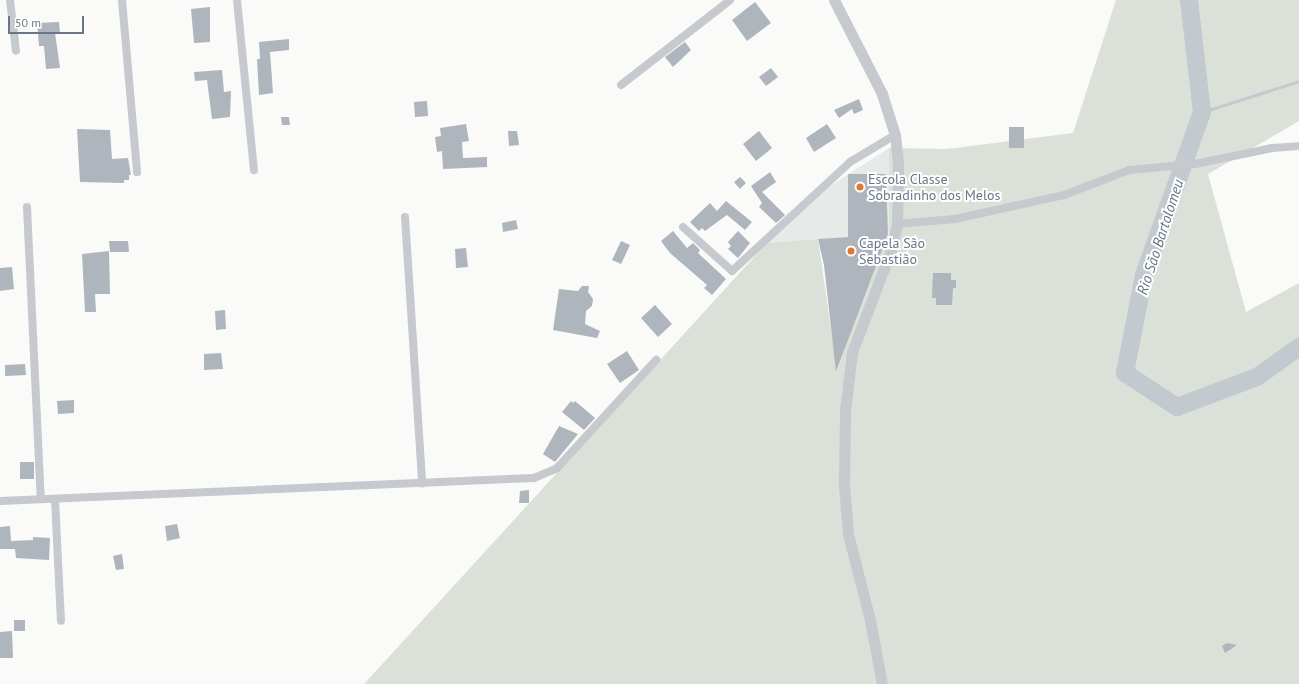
<!DOCTYPE html>
<meta charset="utf-8">
<style>
body{margin:0}
#map{position:relative;width:1299px;height:684px;overflow:hidden;background:#fafaf8;font-family:"PT Sans",sans-serif}
div>[style]{position:absolute}
[style*='--x']{left:calc(var(--x)*1px);top:calc(var(--y)*1px);width:calc(var(--w)*1px);rotate:calc(var(--a)*1deg)}
.built>*{inset:0;background:#e8e9e9}
.green>*{inset:0;background:#dbe1d9}
.stream>*{height:3px;margin:-1.5px;padding:0 1.5px;transform-origin:1.5px;border-radius:1.5px;background:#c2c9cf}
.river>*{height:18px;margin:-9px;padding:0 9px;transform-origin:9px;border-radius:9px;background:#c2c9cf}
.building>*{inset:0;background:#afb5bc}
.minor>*{height:8px;margin:-4px;padding:0 4px;transform-origin:4px;border-radius:4px;background:#c6c9cd}
.tertiary>*{height:11px;margin:-5.5px;padding:0 5.5px;transform-origin:5.5px;border-radius:5.5px;background:#c6c9cd}
.dots>*{width:11px;height:11px;translate:-50% -50%;box-sizing:border-box;border:2px solid #fff;border-radius:50%}
span{translate:-50% -50%;white-space:nowrap;text-align:center;line-height:1.15;-webkit-text-stroke:4px #fff;paint-order:stroke}
.poi-label{font-size:14px;color:#6a7688}
.left{translate:0 -50%;text-align:left}
.water-label{font-size:15px;color:#667683;font-style:italic}
.scale{position:absolute;left:8px;top:16px;width:76px;height:18px;box-sizing:border-box;border:2px solid #6a7688;border-top:0;padding-left:5px;font-size:12px;line-height:14px;white-space:nowrap;color:#6a7688;-webkit-text-stroke:3px #fff;paint-order:stroke}
</style>
<div id="map">
<div class="built">
<div style="clip-path:polygon(889px 148px,889px 234px,767px 243px,813px 197px)"></div>
</div>
<div class="green">
<div style="clip-path:polygon(1116px 0,1299px 0,1299px 121px,1208px 174px,1246px 312px,1299px 283px,1299px 684px,364px 684px,767px 243px,818px 239px,837px 371px,872px 271px,889px 234px,889px 148px,947px 149px,1073px 133px)"></div>
</div>
<div class="stream">
<div style="--x:1202;--y:112;--w:102;--a:-17.7"></div>
</div>
<div class="river">
<div style="--x:1189;--y:0;--w:113;--a:83.4"></div>
<div style="--x:1202;--y:112;--w:173;--a:109.6"></div>
<div style="--x:1144;--y:275;--w:100;--a:101"></div>
<div style="--x:1125;--y:373;--w:62;--a:33.2"></div>
<div style="--x:1177;--y:407;--w:85;--a:-20.6"></div>
<div style="--x:1257;--y:377;--w:52;--a:-35.5"></div>
</div>
<div class="building">
<div style="clip-path:polygon(755px 2px,771px 23px,747px 41px,732px 20px)"></div>
<div style="clip-path:polygon(210px 7px,210px 42px,194px 43px,191px 9px)"></div>
<div style="clip-path:polygon(59px 22px,60px 33px,55px 33px,60px 68px,46px 69px,44px 46px,39px 46px,37px 23px)"></div>
<div style="clip-path:polygon(289px 39px,289px 50px,270px 52px,273px 93px,259px 95px,257px 59px,260px 59px,259px 42px)"></div>
<div style="clip-path:polygon(685px 42px,691px 50px,673px 67px,665px 57px)"></div>
<div style="clip-path:polygon(771px 68px,778px 77px,766px 86px,759px 77px)"></div>
<div style="clip-path:polygon(222px 70px,224px 92px,231px 91px,230px 117px,212px 119px,207px 80px,195px 81px,194px 72px)"></div>
<div style="clip-path:polygon(859px 99px,863px 110px,854px 114px,852px 109px,839px 118px,834px 110px)"></div>
<div style="clip-path:polygon(427px 101px,428px 116px,415px 117px,414px 102px)"></div>
<div style="clip-path:polygon(281px 117px,289px 117px,290px 125px,282px 125px)"></div>
<div style="clip-path:polygon(466px 124px,469px 141px,462px 142px,463px 158px,487px 157px,487px 167px,443px 169px,442px 151px,437px 152px,435px 137px,441px 136px,440px 128px)"></div>
<div style="clip-path:polygon(827px 124px,836px 138px,814px 152px,806px 138px)"></div>
<div style="clip-path:polygon(1009px 127px,1024px 127px,1024px 148px,1009px 148px)"></div>
<div style="clip-path:polygon(77px 129px,110px 130px,112px 159px,128px 158px,131px 175px,129px 175px,129px 180px,124px 180px,124px 183px,80px 182px)"></div>
<div style="clip-path:polygon(508px 131px,517px 131px,519px 145px,509px 146px)"></div>
<div style="clip-path:polygon(759px 131px,772px 148px,756px 161px,743px 144px)"></div>
<div style="clip-path:polygon(770px 172px,776px 182px,762px 192px,785px 215px,776px 223px,759px 207px,762px 203px,751px 186px)"></div>
<div style="clip-path:polygon(848px 174px,886px 174px,888px 234px,836px 372px,824px 265px,818px 239px,848px 237px)"></div>
<div style="clip-path:polygon(740px 177px,746px 183px,740px 189px,734px 182px)"></div>
<div style="clip-path:polygon(726px 201px,752px 222px,745px 230px,727px 215px,705px 231px,702px 228px,699px 231px,690px 222px,710px 203px,717px 211px)"></div>
<div style="clip-path:polygon(516px 220px,518px 229px,503px 232px,502px 223px)"></div>
<div style="clip-path:polygon(673px 231px,687px 248px,693px 243px,700px 250px,698px 253px,726px 279px,712px 295px,704px 288px,707px 285px,670px 253px,661px 241px)"></div>
<div style="clip-path:polygon(738px 231px,750px 243px,738px 258px,728px 249px,731px 246px,728px 242px)"></div>
<div style="clip-path:polygon(109px 241px,128px 241px,129px 252px,110px 252px)"></div>
<div style="clip-path:polygon(621px 241px,630px 245px,621px 264px,612px 260px)"></div>
<div style="clip-path:polygon(466px 248px,468px 267px,456px 268px,455px 249px)"></div>
<div style="clip-path:polygon(109px 251px,110px 294px,95px 294px,96px 312px,85px 312px,82px 254px)"></div>
<div style="clip-path:polygon(12px 267px,14px 289px,0 291px,0 268px)"></div>
<div style="clip-path:polygon(933px 273px,951px 273px,951px 280px,956px 280px,956px 288px,953px 288px,952px 305px,936px 305px,936px 298px,932px 298px)"></div>
<div style="clip-path:polygon(582px 286px,589px 286px,588px 292px,593px 299px,592px 306px,586px 311px,585px 324px,600px 331px,597px 338px,553px 330px,559px 289px,578px 291px)"></div>
<div style="clip-path:polygon(655px 305px,672px 324px,658px 337px,641px 318px)"></div>
<div style="clip-path:polygon(225px 310px,226px 329px,216px 330px,215px 311px)"></div>
<div style="clip-path:polygon(627px 351px,639px 370px,620px 383px,607px 364px)"></div>
<div style="clip-path:polygon(221px 353px,223px 369px,204px 370px,204px 354px)"></div>
<div style="clip-path:polygon(25px 364px,26px 375px,5px 376px,5px 365px)"></div>
<div style="clip-path:polygon(74px 400px,74px 413px,58px 414px,57px 401px)"></div>
<div style="clip-path:polygon(571px 401px,573px 403px,575px 401px,595px 418px,584px 430px,562px 412px)"></div>
<div style="clip-path:polygon(559px 426px,578px 434px,555px 462px,543px 454px)"></div>
<div style="clip-path:polygon(20px 462px,34px 462px,34px 479px,20px 479px)"></div>
<div style="clip-path:polygon(529px 490px,529px 503px,519px 503px,520px 491px)"></div>
<div style="clip-path:polygon(177px 524px,180px 538px,167px 541px,165px 526px)"></div>
<div style="clip-path:polygon(10px 526px,11px 541px,33px 540px,33px 537px,50px 538px,49px 560px,16px 558px,15px 549px,0 549px,0 527px)"></div>
<div style="clip-path:polygon(122px 554px,124px 569px,116px 570px,113px 556px)"></div>
<div style="clip-path:polygon(14px 620px,25px 620px,25px 631px,14px 631px)"></div>
<div style="clip-path:polygon(12px 631px,13px 658px,0 658px,0 632px)"></div>
<div style="clip-path:polygon(1227px 643px,1237px 645px,1225px 653px,1222px 646px)"></div>
</div>
<div class="minor">
<div style="--x:10;--y:0;--w:51;--a:83.3"></div>
<div style="--x:122;--y:0;--w:173;--a:85"></div>
<div style="--x:237;--y:0;--w:171;--a:84.3"></div>
<div style="--x:621;--y:85;--w:138;--a:-37.9"></div>
<div style="--x:27;--y:207;--w:292;--a:87.3"></div>
<div style="--x:405;--y:217;--w:267;--a:86.3"></div>
<div style="--x:897;--y:224;--w:58;--a:-4.9"></div>
<div style="--x:955;--y:219;--w:112;--a:-12.4"></div>
<div style="--x:1064;--y:195;--w:70;--a:-21"></div>
<div style="--x:1129;--y:170;--w:66;--a:-5.2"></div>
<div style="--x:1195;--y:164;--w:79;--a:-11.7"></div>
<div style="--x:1272;--y:148;--w:27;--a:-4"></div>
<div style="--x:683;--y:227;--w:66;--a:41.9"></div>
<div style="--x:732;--y:271;--w:161;--a:-42.7"></div>
<div style="--x:850;--y:162;--w:52;--a:-31"></div>
<div style="--x:55;--y:499;--w:122;--a:87.2"></div>
<div style="--x:0;--y:501;--w:534;--a:-2.47"></div>
<div style="--x:534;--y:478;--w:25;--a:-23"></div>
<div style="--x:557;--y:468;--w:147;--a:-47.5"></div>
</div>
<div class="tertiary">
<div style="--x:834;--y:0;--w:106;--a:62.9"></div>
<div style="--x:882;--y:94;--w:43;--a:72.4"></div>
<div style="--x:895;--y:135;--w:31;--a:84"></div>
<div style="--x:898;--y:166;--w:58;--a:91"></div>
<div style="--x:897;--y:224;--w:27;--a:103"></div>
<div style="--x:891;--y:250;--w:109;--a:110.9"></div>
<div style="--x:852;--y:352;--w:59;--a:96.8"></div>
<div style="--x:845;--y:411;--w:74;--a:90.8"></div>
<div style="--x:844;--y:485;--w:49;--a:85.3"></div>
<div style="--x:848;--y:534;--w:89;--a:75.7"></div>
<div style="--x:870;--y:620;--w:65;--a:79.4"></div>
</div>
<div class="dots">
<div style="left:860px;top:187px;background:#e07732"></div>
<div style="left:851px;top:251px;background:#e07732"></div>
</div>
<div class="poi-label">
<span class="left" style="left:868px;top:187px">Escola Classe<br>Sobradinho dos Melos</span>
<span class="left" style="left:859px;top:251px">Capela São<br>Sebastião</span>
</div>
<div class="water-label">
<span style="left:1160px;top:237px;rotate:-72deg">Rio São Bartolomeu</span>
</div>
<div class="scale">50 m</div>
</div>
